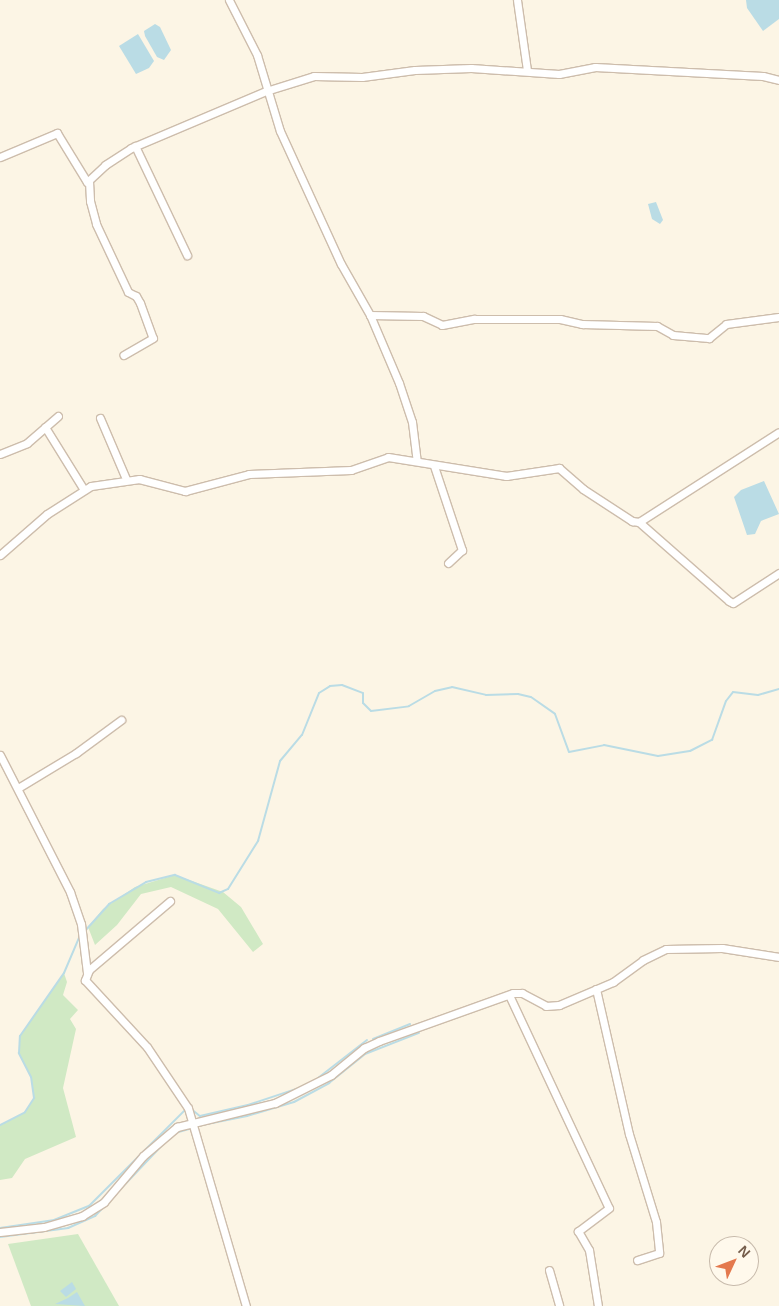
<!DOCTYPE html>
<style>
body{margin:0}
#map{position:relative;width:779px;height:1306px;overflow:hidden;background:#fcf5e5;font-family:Helvetica,sans-serif}
div>[style]{position:absolute}
[style*='--x']{left:calc(var(--x)*1px);top:calc(var(--y)*1px);width:calc(var(--w)*1px);rotate:calc(var(--a)*1deg)}
.green>*{inset:0;background:#d0e9c4}
.water>*{inset:0;background:#badce5}
.stream>*{height:2px;margin:-1px;padding:0 1px;transform-origin:1px;border-radius:1px;background:#badce5}
.roads{filter:drop-shadow(1px 0 #cdbdac) drop-shadow(-1px 0 #cdbdac) drop-shadow(0 1px #cdbdac) drop-shadow(0 -1px #cdbdac)}
.street>*{height:7px;margin:-3.5px;padding:0 3.5px;transform-origin:3.5px;border-radius:3.5px;background:#fff}
span{translate:-50% -50%;white-space:nowrap;text-align:center;line-height:1.15;-webkit-text-stroke:4px #fff9ec;paint-order:stroke}
.north{position:absolute;left:709px;top:1236px;width:50px;height:50px;box-sizing:border-box;background:#fff9ec;border:1px solid #c8bbac;border-radius:50%;rotate:47deg;font-size:14px;font-weight:700;line-height:20px;text-align:center;color:#755d4b}
.north::after{content:'';display:block;margin:auto;width:18px;height:22px;background:#e4794d;clip-path:polygon(50% 0,100% 100%,50% 72%,0 100%)}
</style>
<div id="map">
<div class="green">
<div style="clip-path:polygon(175px 875px,223px 892px,241px 907px,263px 944px,253px 952px,218px 909px,171px 887px,141px 894px,117px 925px,95px 945px,88px 927px,103px 909px,135px 887px)"></div>
<div style="clip-path:polygon(64px 973px,67px 982px,63px 995px,78px 1010px,70px 1019px,76px 1029px,63px 1088px,76px 1137px,25px 1159px,12px 1178px,0 1180px,0 1125px,25px 1112px,34px 1098px,31px 1077px,19px 1053px,20px 1036px)"></div>
<div style="clip-path:polygon(78px 1234px,119px 1306px,31px 1306px,8px 1244px)"></div>
</div>
<div class="water">
<div style="clip-path:polygon(746px 0,779px 0,779px 19px,763px 31px,747px 8px)"></div>
<div style="clip-path:polygon(155px 24px,160px 27px,171px 50px,164px 60px,157px 57px,145px 36px,144px 31px)"></div>
<div style="clip-path:polygon(138px 34px,154px 61px,149px 68px,136px 74px,119px 46px)"></div>
<div style="clip-path:polygon(656px 202px,663px 220px,660px 224px,652px 219px,648px 204px)"></div>
<div style="clip-path:polygon(764px 481px,779px 514px,761px 521px,755px 534px,747px 535px,734px 497px,741px 490px)"></div>
<div style="clip-path:polygon(72px 1282px,76px 1289px,66px 1297px,60px 1291px)"></div>
<div style="clip-path:polygon(77px 1292px,85px 1306px,55px 1304px,68px 1298px)"></div>
</div>
<div class="stream">
<div style="--x:84;--y:932;--w:38;--a:-48"></div>
<div style="--x:109;--y:904;--w:43;--a:-30.7"></div>
<div style="--x:146;--y:882;--w:30;--a:-14"></div>
<div style="--x:175;--y:875;--w:48;--a:22.2"></div>
<div style="--x:219;--y:893;--w:10;--a:-24"></div>
<div style="--x:228;--y:889;--w:57;--a:-58"></div>
<div style="--x:258;--y:841;--w:83;--a:-74.6"></div>
<div style="--x:280;--y:761;--w:34;--a:-50"></div>
<div style="--x:302;--y:735;--w:45;--a:-68"></div>
<div style="--x:319;--y:693;--w:13;--a:-32"></div>
<div style="--x:330;--y:686;--w:12;--a:-5"></div>
<div style="--x:342;--y:685;--w:22;--a:21"></div>
<div style="--x:363;--y:693;--w:10;--a:90"></div>
<div style="--x:363;--y:703;--w:11;--a:45"></div>
<div style="--x:371;--y:711;--w:38;--a:-7"></div>
<div style="--x:409;--y:706;--w:30;--a:-30"></div>
<div style="--x:435;--y:691;--w:17;--a:-13"></div>
<div style="--x:452;--y:687;--w:35;--a:13"></div>
<div style="--x:486;--y:695;--w:32;--a:-2"></div>
<div style="--x:518;--y:694;--w:13;--a:13"></div>
<div style="--x:531;--y:697;--w:29;--a:35"></div>
<div style="--x:555;--y:714;--w:40;--a:69.8"></div>
<div style="--x:569;--y:752;--w:36;--a:-11"></div>
<div style="--x:604;--y:745;--w:55;--a:11.5"></div>
<div style="--x:658;--y:756;--w:32;--a:-9"></div>
<div style="--x:690;--y:751;--w:25;--a:-27"></div>
<div style="--x:712;--y:740;--w:41;--a:-70.3"></div>
<div style="--x:726;--y:701;--w:11;--a:-52"></div>
<div style="--x:733;--y:692;--w:25;--a:7"></div>
<div style="--x:758;--y:695;--w:22;--a:-16"></div>
<div style="--x:373;--y:1039;--w:40;--a:-22"></div>
<div style="--x:318;--y:1078;--w:62;--a:-37.8"></div>
<div style="--x:190;--y:1108;--w:13;--a:39"></div>
<div style="--x:200;--y:1116;--w:49;--a:-12.9"></div>
<div style="--x:248;--y:1105;--w:51;--a:-18.4"></div>
<div style="--x:0;--y:1125;--w:28;--a:-27"></div>
<div style="--x:25;--y:1112;--w:17;--a:-57"></div>
<div style="--x:34;--y:1098;--w:21;--a:-98"></div>
<div style="--x:31;--y:1077;--w:27;--a:-117"></div>
<div style="--x:19;--y:1053;--w:17;--a:-87"></div>
<div style="--x:20;--y:1036;--w:77;--a:-55.1"></div>
<div style="--x:64;--y:973;--w:38;--a:-67"></div>
<div style="--x:197;--y:1126;--w:51;--a:-11.3"></div>
<div style="--x:247;--y:1116;--w:49;--a:-16.6"></div>
<div style="--x:294;--y:1102;--w:40;--a:-28"></div>
<div style="--x:329;--y:1083;--w:46;--a:-38.9"></div>
<div style="--x:365;--y:1054;--w:58;--a:-21.3"></div>
<div style="--x:175;--y:1133;--w:18;--a:-16"></div>
<div style="--x:0;--y:1228;--w:55;--a:-8.4"></div>
<div style="--x:54;--y:1220;--w:38;--a:-22"></div>
<div style="--x:89;--y:1206;--w:136;--a:-45"></div>
<div style="--x:0;--y:1237;--w:69;--a:-7.5"></div>
<div style="--x:68;--y:1228;--w:30;--a:-24"></div>
<div style="--x:95;--y:1216;--w:109;--a:-46.5"></div>
</div>
<div class="roads">
<div class="street">
<div style="--x:229;--y:0;--w:62;--a:63"></div>
<div style="--x:257;--y:55;--w:79;--a:73.2"></div>
<div style="--x:280;--y:131;--w:146;--a:65.4"></div>
<div style="--x:341;--y:264;--w:59;--a:60.4"></div>
<div style="--x:370;--y:315;--w:74;--a:66.9"></div>
<div style="--x:399;--y:383;--w:41;--a:71.6"></div>
<div style="--x:412;--y:422;--w:39;--a:83"></div>
<div style="--x:517;--y:0;--w:71;--a:81.9"></div>
<div style="--x:135;--y:146;--w:121;--a:64.5"></div>
<div style="--x:0;--y:157;--w:62;--a:-22.8"></div>
<div style="--x:57;--y:133;--w:57;--a:58.5"></div>
<div style="--x:87;--y:182;--w:25;--a:-43"></div>
<div style="--x:105;--y:165;--w:31;--a:-33"></div>
<div style="--x:131;--y:148;--w:147;--a:-22.9"></div>
<div style="--x:266;--y:91;--w:50;--a:-17.4"></div>
<div style="--x:314;--y:76;--w:48;--a:1.2"></div>
<div style="--x:362;--y:77;--w:53;--a:-7.5"></div>
<div style="--x:415;--y:70;--w:56;--a:-2"></div>
<div style="--x:471;--y:68;--w:88;--a:3.9"></div>
<div style="--x:559;--y:74;--w:37;--a:-11"></div>
<div style="--x:595;--y:67;--w:168;--a:3.1"></div>
<div style="--x:763;--y:76;--w:16;--a:14"></div>
<div style="--x:89;--y:181;--w:20;--a:87"></div>
<div style="--x:90;--y:201;--w:24;--a:75"></div>
<div style="--x:96;--y:224;--w:75;--a:64.8"></div>
<div style="--x:128;--y:292;--w:9;--a:27"></div>
<div style="--x:136;--y:296;--w:8;--a:60"></div>
<div style="--x:140;--y:303;--w:37;--a:70"></div>
<div style="--x:153;--y:338;--w:34;--a:150"></div>
<div style="--x:370;--y:315;--w:53;--a:1.1"></div>
<div style="--x:423;--y:316;--w:21;--a:25"></div>
<div style="--x:442;--y:325;--w:33;--a:-11"></div>
<div style="--x:474;--y:319;--w:86;--a:0"></div>
<div style="--x:560;--y:319;--w:23;--a:13"></div>
<div style="--x:582;--y:324;--w:75;--a:1.5"></div>
<div style="--x:657;--y:326;--w:18;--a:29"></div>
<div style="--x:673;--y:335;--w:36;--a:5"></div>
<div style="--x:709;--y:338;--w:22;--a:-39"></div>
<div style="--x:726;--y:324;--w:53;--a:-7.5"></div>
<div style="--x:100;--y:418;--w:66;--a:66.9"></div>
<div style="--x:45;--y:427;--w:74;--a:58.2"></div>
<div style="--x:0;--y:454;--w:29;--a:-22"></div>
<div style="--x:27;--y:443;--w:41;--a:-41.1"></div>
<div style="--x:434;--y:466;--w:89;--a:71.6"></div>
<div style="--x:462;--y:550;--w:19;--a:137"></div>
<div style="--x:639;--y:522;--w:120;--a:41.3"></div>
<div style="--x:729;--y:601;--w:4;--a:27"></div>
<div style="--x:733;--y:603;--w:55;--a:-33.1"></div>
<div style="--x:0;--y:555;--w:62;--a:-41.1"></div>
<div style="--x:47;--y:514;--w:52;--a:-32.5"></div>
<div style="--x:91;--y:486;--w:49;--a:-8.3"></div>
<div style="--x:139;--y:479;--w:48;--a:14.6"></div>
<div style="--x:185;--y:491;--w:66;--a:-14.9"></div>
<div style="--x:249;--y:474;--w:102;--a:-2.2"></div>
<div style="--x:351;--y:470;--w:39;--a:-19"></div>
<div style="--x:388;--y:457;--w:120;--a:9.1"></div>
<div style="--x:506;--y:476;--w:54;--a:-8.6"></div>
<div style="--x:559;--y:468;--w:32;--a:41"></div>
<div style="--x:583;--y:489;--w:59;--a:33.1"></div>
<div style="--x:632;--y:521;--w:7;--a:8"></div>
<div style="--x:639;--y:522;--w:166;--a:-32.7"></div>
<div style="--x:0;--y:755;--w:154;--a:62.9"></div>
<div style="--x:70;--y:892;--w:34;--a:71"></div>
<div style="--x:81;--y:924;--w:49;--a:83"></div>
<div style="--x:18;--y:788;--w:68;--a:-31.1"></div>
<div style="--x:76;--y:753;--w:56;--a:-36.3"></div>
<div style="--x:170;--y:901;--w:106;--a:139.6"></div>
<div style="--x:89;--y:970;--w:11;--a:112"></div>
<div style="--x:85;--y:980;--w:91;--a:47.2"></div>
<div style="--x:147;--y:1047;--w:73;--a:56.1"></div>
<div style="--x:188;--y:1108;--w:206;--a:73.7"></div>
<div style="--x:596;--y:989;--w:149;--a:77.2"></div>
<div style="--x:629;--y:1134;--w:92;--a:72.9"></div>
<div style="--x:656;--y:1222;--w:31;--a:84"></div>
<div style="--x:659;--y:1253;--w:23;--a:162"></div>
<div style="--x:509;--y:995;--w:235;--a:64.9"></div>
<div style="--x:609;--y:1208;--w:39;--a:143"></div>
<div style="--x:578;--y:1231;--w:22;--a:60"></div>
<div style="--x:589;--y:1250;--w:57;--a:80.9"></div>
<div style="--x:0;--y:1232;--w:44;--a:-6.5"></div>
<div style="--x:44;--y:1227;--w:40;--a:-16"></div>
<div style="--x:82;--y:1216;--w:26;--a:-32"></div>
<div style="--x:104;--y:1202;--w:60;--a:-49.7"></div>
<div style="--x:143;--y:1156;--w:45;--a:-40.5"></div>
<div style="--x:177;--y:1127;--w:101;--a:-13.8"></div>
<div style="--x:275;--y:1103;--w:63;--a:-26.6"></div>
<div style="--x:331;--y:1075;--w:43;--a:-39.3"></div>
<div style="--x:364;--y:1048;--w:17;--a:-25"></div>
<div style="--x:379;--y:1041;--w:142;--a:-19.7"></div>
<div style="--x:513;--y:993;--w:9;--a:0"></div>
<div style="--x:522;--y:993;--w:27;--a:28"></div>
<div style="--x:546;--y:1006;--w:13;--a:-4"></div>
<div style="--x:559;--y:1005;--w:59;--a:-23.1"></div>
<div style="--x:613;--y:982;--w:37;--a:-36"></div>
<div style="--x:643;--y:960;--w:25;--a:-26"></div>
<div style="--x:666;--y:949;--w:56;--a:-1"></div>
<div style="--x:722;--y:948;--w:58;--a:9"></div>
<div style="--x:549;--y:1270;--w:37;--a:74"></div>
</div>
</div>
<div class="north">N</div>
</div>
